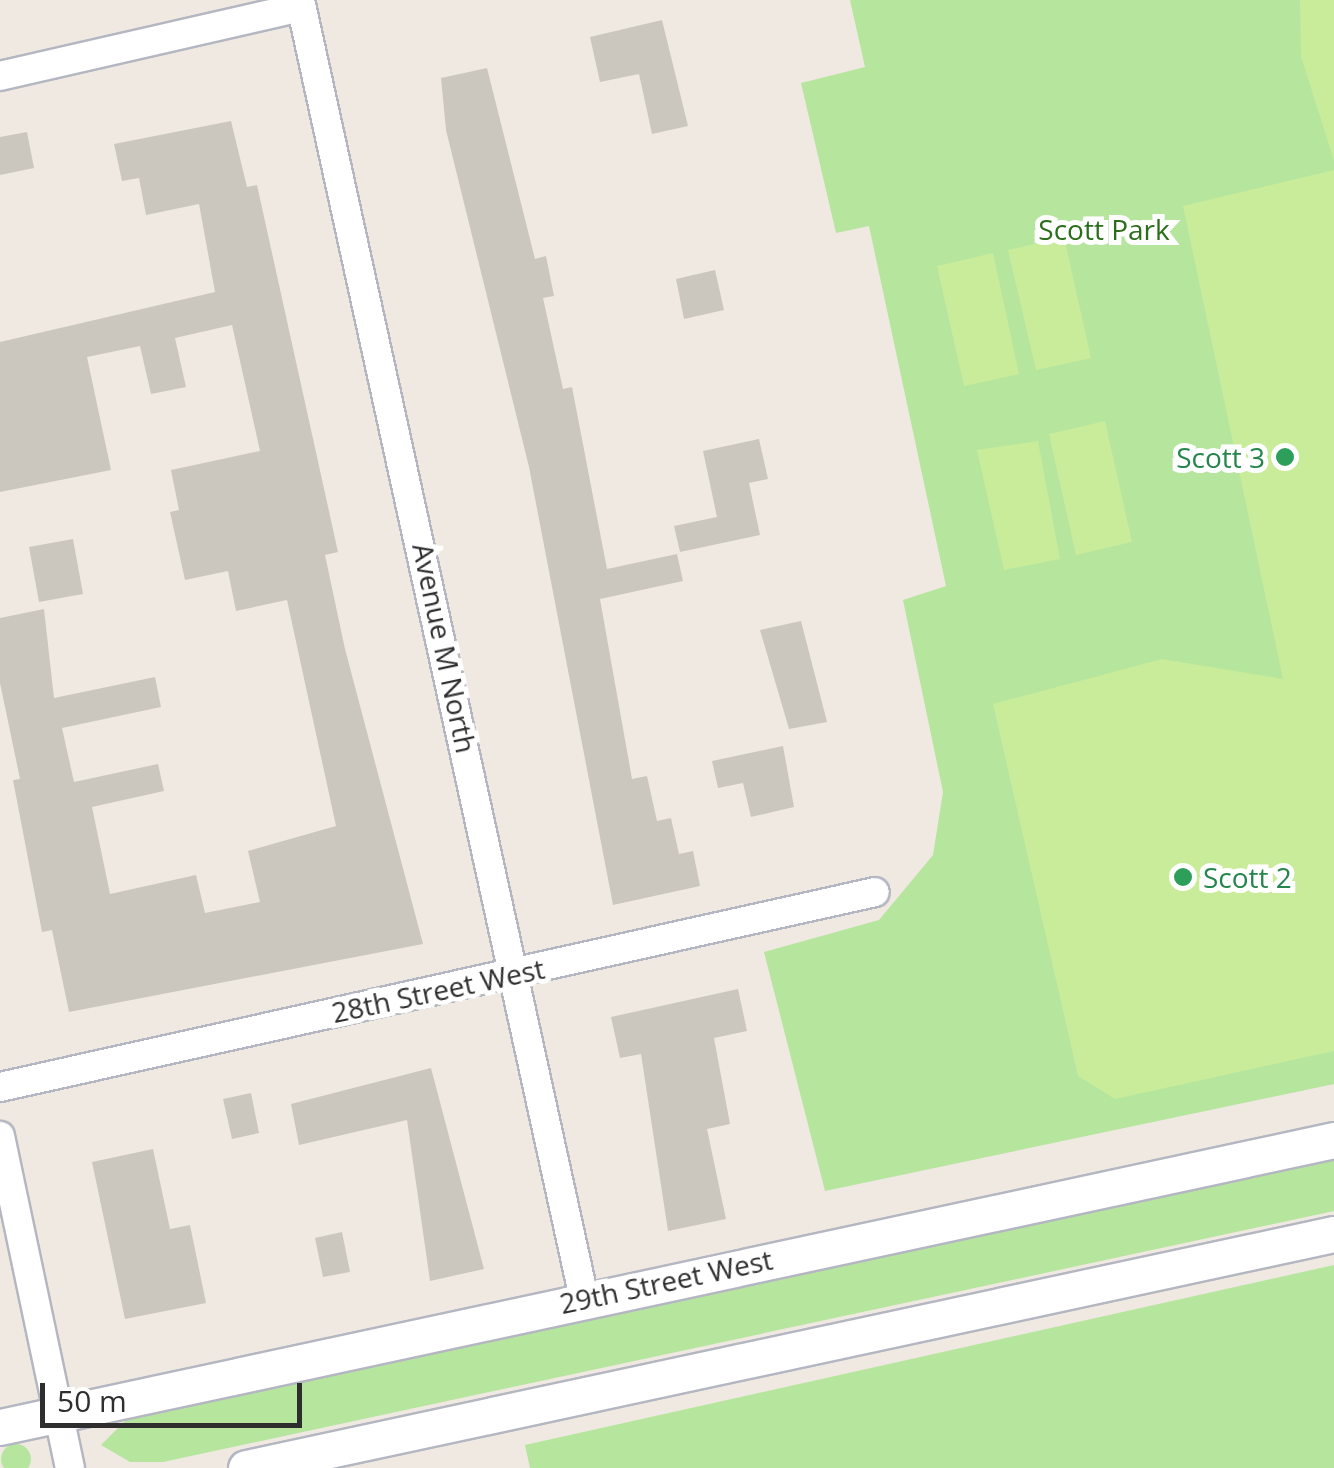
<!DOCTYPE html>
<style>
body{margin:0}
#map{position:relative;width:1334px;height:1468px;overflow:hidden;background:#efe9e1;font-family:"Open Sans",sans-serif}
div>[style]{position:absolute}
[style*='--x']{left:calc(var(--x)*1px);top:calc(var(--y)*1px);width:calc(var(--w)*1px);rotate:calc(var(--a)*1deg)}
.green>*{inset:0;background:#b6e59e}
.round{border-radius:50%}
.pitch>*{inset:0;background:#c9ec9a}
.building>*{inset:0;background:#cbc7bf}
.roads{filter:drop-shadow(2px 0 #b4b7c1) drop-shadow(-2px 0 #b4b7c1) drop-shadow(0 2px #b4b7c1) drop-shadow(0 -2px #b4b7c1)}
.minor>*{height:28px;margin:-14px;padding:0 14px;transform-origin:14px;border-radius:14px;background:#fff}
.tertiary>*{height:35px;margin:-17.5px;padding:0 17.5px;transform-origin:17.5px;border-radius:17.5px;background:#fff}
.dots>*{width:28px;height:28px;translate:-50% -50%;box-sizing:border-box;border:5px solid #fff;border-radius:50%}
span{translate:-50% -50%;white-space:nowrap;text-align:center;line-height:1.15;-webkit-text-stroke:10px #fff;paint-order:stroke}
.park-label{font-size:28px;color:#2c6e1b}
.leisure-label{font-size:28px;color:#27864d}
.right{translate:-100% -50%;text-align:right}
.left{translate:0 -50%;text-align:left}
.street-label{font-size:28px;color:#2e2e2e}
.scale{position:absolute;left:40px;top:1383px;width:262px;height:45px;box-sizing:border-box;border:5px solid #2e2e2e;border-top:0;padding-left:12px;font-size:30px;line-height:35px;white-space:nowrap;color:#2e2e2e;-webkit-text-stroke:8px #fff;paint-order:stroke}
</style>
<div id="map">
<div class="green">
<div style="clip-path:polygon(850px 0,1334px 0,1334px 1084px,825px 1191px,764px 952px,879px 920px,933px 855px,943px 792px,903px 600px,946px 586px,869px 226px,836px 233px,801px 83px,865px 67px)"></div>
<div style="clip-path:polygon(1334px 1153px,1334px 1211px,163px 1462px,130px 1462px,101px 1445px,129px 1417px)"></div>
<div style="clip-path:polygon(1334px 1265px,1334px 1468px,530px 1468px,525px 1445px)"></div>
<div class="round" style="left:1px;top:1444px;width:30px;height:30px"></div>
</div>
<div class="pitch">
<div style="clip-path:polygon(1300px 0,1334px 0,1334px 161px,1301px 56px)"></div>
<div style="clip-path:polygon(1334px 170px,1334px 1051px,1115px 1099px,1078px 1076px,993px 704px,1162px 659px,1283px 679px,1183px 206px)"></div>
<div style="clip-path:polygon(1064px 237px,1091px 358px,1036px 370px,1008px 250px)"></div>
<div style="clip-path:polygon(993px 253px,1019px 374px,964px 386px,937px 266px)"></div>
<div style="clip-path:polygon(1105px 421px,1132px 542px,1076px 555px,1049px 434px)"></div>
<div style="clip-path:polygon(1038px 441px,1060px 559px,1004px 570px,977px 450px)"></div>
</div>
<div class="building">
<div style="clip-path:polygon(662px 20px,688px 126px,652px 134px,639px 74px,600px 82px,590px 37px)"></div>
<div style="clip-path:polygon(487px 68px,535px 259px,546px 256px,554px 296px,543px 298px,563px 389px,572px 387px,607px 569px,677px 554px,683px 581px,600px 599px,632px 779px,647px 776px,657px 821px,671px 818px,679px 854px,693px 851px,700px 886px,613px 905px,529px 467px,446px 130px,441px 78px)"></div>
<div style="clip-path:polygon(231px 121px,247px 187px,257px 185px,338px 552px,325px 555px,345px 649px,423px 944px,69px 1012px,52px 930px,42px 932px,13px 780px,20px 779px,0 683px,0 618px,44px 609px,54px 698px,155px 677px,161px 707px,62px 728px,74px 782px,158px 764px,164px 791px,92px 807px,110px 894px,196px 875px,205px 913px,260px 902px,248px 851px,336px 826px,287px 600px,236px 611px,228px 571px,185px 580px,170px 512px,179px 510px,171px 470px,260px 451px,232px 325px,175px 338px,186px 387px,151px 394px,140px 346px,87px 357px,111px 470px,0 492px,0 342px,215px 292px,199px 204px,146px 215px,139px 178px,122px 181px,114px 144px)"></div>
<div style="clip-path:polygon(27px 132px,34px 168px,0 175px,0 137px)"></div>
<div style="clip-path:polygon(715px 270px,724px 310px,684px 319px,676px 279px)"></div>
<div style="clip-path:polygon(759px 439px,768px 479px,749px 483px,760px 535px,680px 552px,674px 526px,717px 517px,703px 451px)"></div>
<div style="clip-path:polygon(73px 539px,83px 594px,39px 602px,29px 547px)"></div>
<div style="clip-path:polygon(801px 621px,827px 722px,789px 729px,760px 630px)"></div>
<div style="clip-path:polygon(783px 746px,794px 807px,751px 817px,743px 783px,718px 788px,712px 761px)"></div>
<div style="clip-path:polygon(738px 989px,747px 1031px,714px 1038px,730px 1124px,707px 1129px,726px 1219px,668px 1231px,641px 1054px,620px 1058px,611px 1017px)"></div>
<div style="clip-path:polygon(431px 1068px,484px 1269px,430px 1281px,407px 1120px,299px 1145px,291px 1104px)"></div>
<div style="clip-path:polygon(251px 1093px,259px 1133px,232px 1139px,223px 1099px)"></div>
<div style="clip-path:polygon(153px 1149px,170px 1229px,190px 1225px,206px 1303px,125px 1319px,92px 1162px)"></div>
<div style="clip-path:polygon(342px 1232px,350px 1272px,323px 1277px,315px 1238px)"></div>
</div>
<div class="roads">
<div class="minor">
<div style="--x:300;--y:0;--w:1329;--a:77.66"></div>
<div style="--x:0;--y:76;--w:309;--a:-12.9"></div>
<div style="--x:0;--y:1087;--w:896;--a:-12.56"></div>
<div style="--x:0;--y:1136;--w:339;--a:78.1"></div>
</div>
<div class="tertiary">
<div style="--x:0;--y:1427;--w:1365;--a:-12.14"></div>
<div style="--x:246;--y:1468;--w:1113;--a:-12.14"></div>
</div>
</div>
<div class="dots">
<div style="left:1285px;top:457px;background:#2e9e5b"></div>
<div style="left:1183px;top:877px;background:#2e9e5b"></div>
</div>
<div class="park-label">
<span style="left:1104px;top:229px">Scott Park</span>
</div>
<div class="leisure-label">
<span class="right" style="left:1265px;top:457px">Scott 3</span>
<span class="left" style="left:1203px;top:877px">Scott 2</span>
</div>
<div class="street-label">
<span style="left:445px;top:648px;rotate:78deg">Avenue M North</span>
<span style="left:438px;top:990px;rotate:-12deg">28th Street West</span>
<span style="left:666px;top:1281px;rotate:-12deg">29th Street West</span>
</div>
<div class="scale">50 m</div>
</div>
